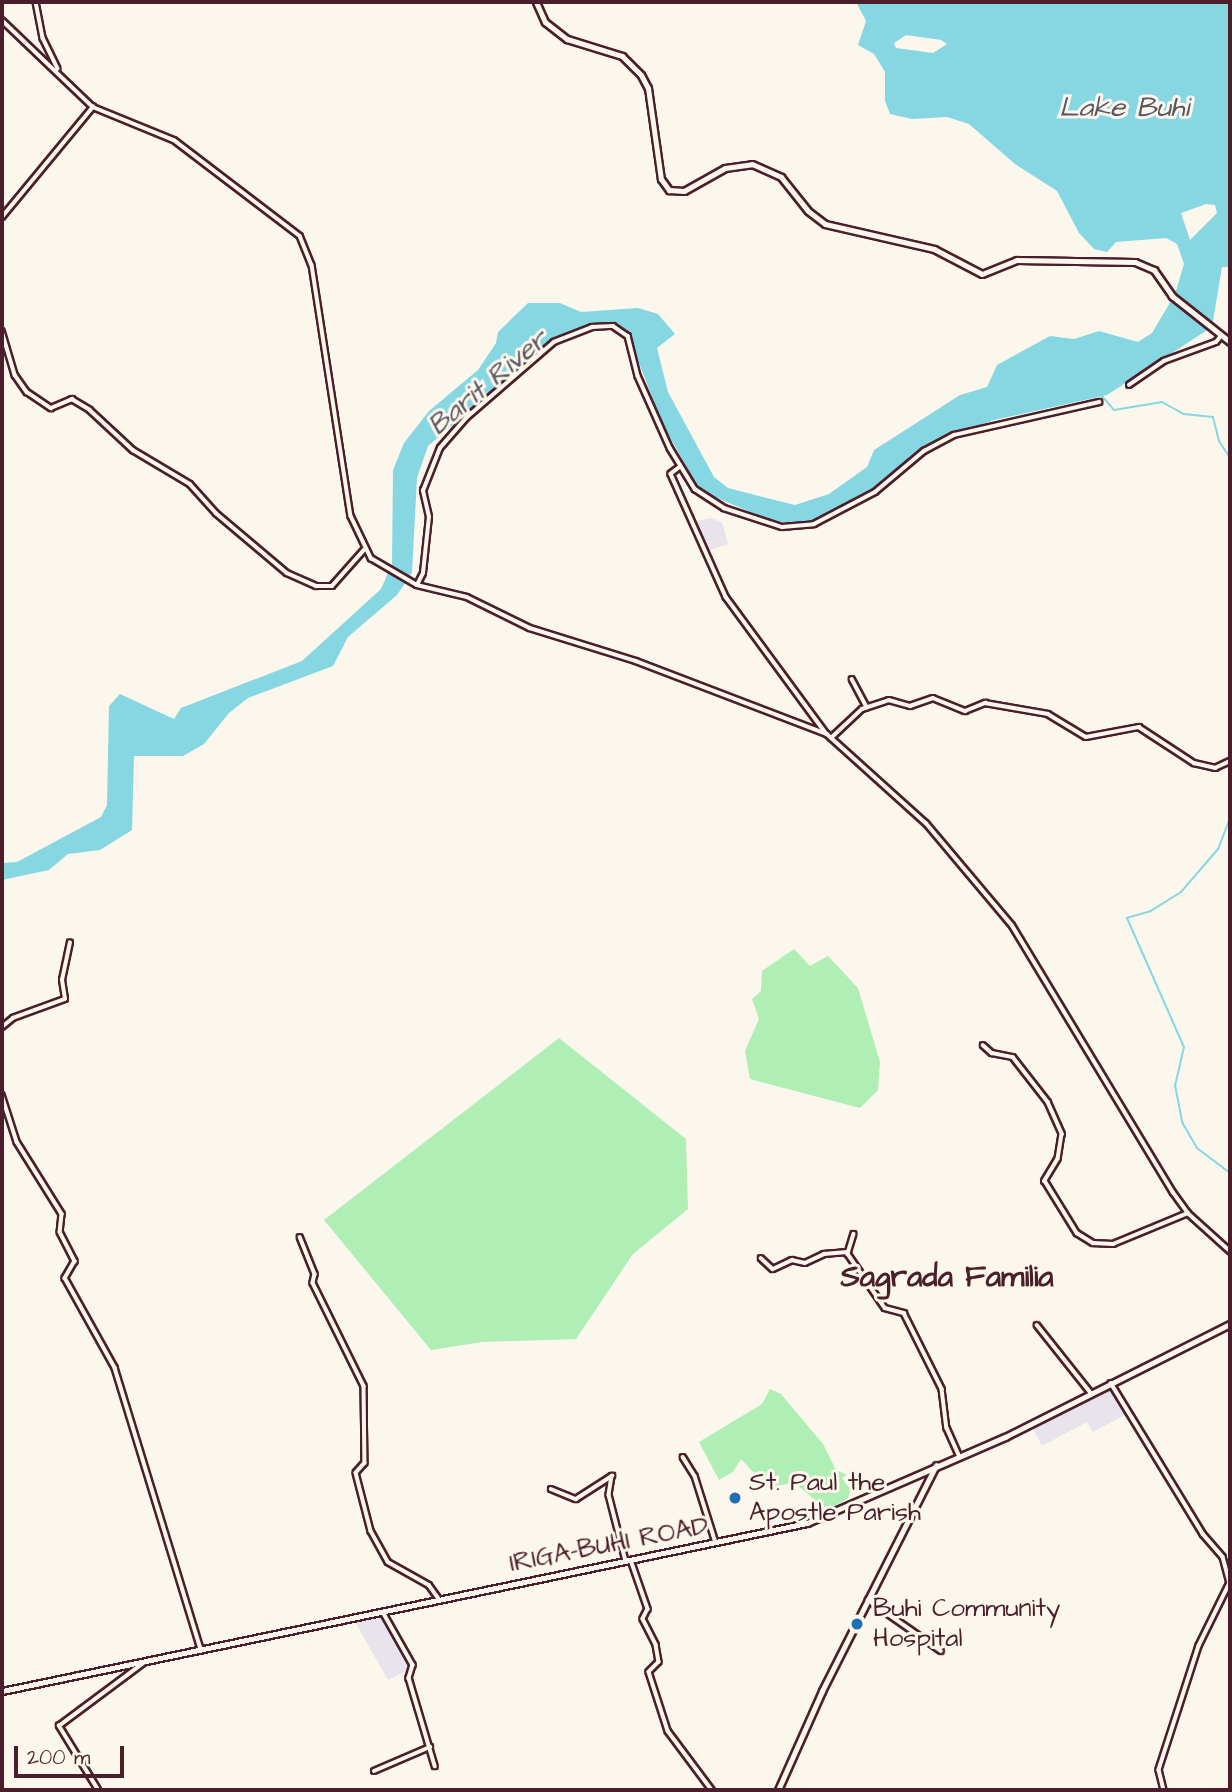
<!DOCTYPE html>
<style>
body{margin:0}
#map{position:relative;width:1232px;height:1792px;overflow:hidden;background:#fbf7ec;font-family:"Architects Daughter",sans-serif}
div>[style]{position:absolute}
[style*='--x']{left:calc(var(--x)*1px);top:calc(var(--y)*1px);width:calc(var(--w)*1px);rotate:calc(var(--a)*1deg)}
.built>*{inset:0;background:#e9e4eb}
.green>*{inset:0;background:#afeeb5}
.water>*{inset:0;background:#87d7e3}
.stream>*{height:2px;margin:-1px;padding:0 1px;transform-origin:1px;border-radius:1px;background:#87d7e3}
.roads{filter:drop-shadow(2px 0 #4a1f2b) drop-shadow(-2px 0 #4a1f2b) drop-shadow(0 2px #4a1f2b) drop-shadow(0 -2px #4a1f2b)}
.minor>*{height:3.5px;margin:-1.75px;padding:0 1.75px;transform-origin:1.75px;border-radius:1.75px;background:#fbf7ec}
.secondary>*{height:5px;margin:-2.5px;padding:0 2.5px;transform-origin:2.5px;border-radius:2.5px;background:#fbf7ec}
.dots>*{width:19px;height:19px;translate:-50% -50%;box-sizing:border-box;border:4px solid #fbf7ec;border-radius:50%}
span{translate:-50% -50%;white-space:nowrap;text-align:center;line-height:1.15;-webkit-text-stroke:6px #fbf7ec;paint-order:stroke}
.poi-label{font-size:26px;color:#4a1f2b}
.left{translate:0 -50%;text-align:left}
.street-label{font-size:26px;color:#4a1f2b}
.water-label{font-size:28px;color:#5c5662;font-style:italic}
.quarter-label{font-size:30px;color:#4a1f2b;font-weight:700}
.frame{position:absolute;inset:0;border:4px solid #4a1f2b;pointer-events:none}
.scale{position:absolute;left:14px;top:1746px;width:110px;height:32px;box-sizing:border-box;border:4px solid #4a1f2b;border-top:0;padding-left:9px;font-size:21px;line-height:24px;white-space:nowrap;color:#4a1f2b;-webkit-text-stroke:5px #fbf7ec;paint-order:stroke}
</style>
<div id="map">
<div class="built">
<div style="clip-path:polygon(710px 518px,722px 522px,728px 544px,705px 552px,695px 522px)"></div>
<div style="clip-path:polygon(1110px 1387px,1125px 1415px,1093px 1432px,1087px 1422px,1042px 1446px,1033px 1429px)"></div>
<div style="clip-path:polygon(383px 1613px,412px 1668px,388px 1680px,354px 1620px)"></div>
</div>
<div class="green">
<div style="clip-path:polygon(794px 949px,810px 966px,828px 956px,858px 988px,880px 1062px,878px 1090px,860px 1108px,750px 1079px,745px 1051px,759px 1019px,752px 999px,761px 991px,762px 971px)"></div>
<div style="clip-path:polygon(559px 1038px,686px 1139px,688px 1209px,633px 1254px,576px 1339px,482px 1342px,431px 1350px,324px 1220px)"></div>
<div style="clip-path:polygon(770px 1389px,781px 1394px,823px 1444px,836px 1470px,847px 1475px,842px 1478px,851px 1490px,848px 1498px,828px 1510px,794px 1483px,767px 1487px,741px 1459px,733px 1472px,719px 1480px,699px 1442px,762px 1404px)"></div>
</div>
<div class="water">
<div style="clip-path:polygon(evenodd,856px 2px,1230px 2px,1230px 267px,1222px 267px,1212px 327px,1107px 395px,994px 420px,934px 442px,879px 486px,803px 526px,768px 519px,700px 491px,662px 423px,626px 329px,596px 325px,555px 338px,428px 446px,417px 478px,412px 573px,397px 595px,348px 637px,333px 666px,248px 698px,229px 713px,204px 744px,183px 756px,134px 756px,132px 830px,100px 850px,68px 854px,49px 870px,2px 880px,2px 863px,17px 862px,101px 817px,107px 805px,109px 706px,120px 694px,174px 719px,181px 708px,302px 661px,381px 589px,392px 564px,393px 470px,404px 443px,429px 411px,478px 370px,496px 343px,498px 332px,528px 303px,560px 303px,581px 312px,638px 308px,658px 314px,675px 334px,657px 348px,668px 392px,714px 477px,728px 488px,795px 505px,829px 494px,867px 467px,874px 450px,960px 395px,987px 387px,997px 365px,1050px 336px,1074px 339px,1099px 331px,1138px 342px,1152px 333px,1175px 294px,1184px 264px,1177px 244px,1166px 238px,1116px 242px,1107px 252px,1094px 249px,1079px 233px,1057px 191px,1015px 164px,969px 124px,947px 117px,912px 119px,890px 114px,885px 101px,885px 72px,874px 54px,858px 45px,866px 21px,856px 2px,906px 35px,941px 40px,947px 44px,933px 53px,896px 48px,894px 43px,906px 35px,856px 2px,1206px 204px,1215px 205px,1217px 213px,1190px 240px,1181px 213px,1206px 204px)"></div>
</div>
<div class="stream">
<div style="--x:1101;--y:395;--w:20;--a:49"></div>
<div style="--x:1114;--y:410;--w:49;--a:-9.5"></div>
<div style="--x:1162;--y:402;--w:25;--a:29"></div>
<div style="--x:1184;--y:414;--w:29;--a:6"></div>
<div style="--x:1213;--y:417;--w:25;--a:76"></div>
<div style="--x:1219;--y:441;--w:20;--a:57"></div>
<div style="--x:1230;--y:818;--w:33;--a:111"></div>
<div style="--x:1218;--y:849;--w:57;--a:130.7"></div>
<div style="--x:1181;--y:892;--w:36;--a:148"></div>
<div style="--x:1151;--y:911;--w:25;--a:164"></div>
<div style="--x:1127;--y:918;--w:141;--a:66.2"></div>
<div style="--x:1184;--y:1047;--w:39;--a:103"></div>
<div style="--x:1175;--y:1085;--w:38;--a:79"></div>
<div style="--x:1182;--y:1122;--w:30;--a:60"></div>
<div style="--x:1197;--y:1148;--w:41;--a:37.1"></div>
</div>
<div class="roads">
<div class="minor">
<div style="--x:36;--y:2;--w:37;--a:79"></div>
<div style="--x:43;--y:38;--w:34;--a:64"></div>
<div style="--x:2;--y:20;--w:126;--a:43.7"></div>
<div style="--x:93;--y:107;--w:87;--a:22.2"></div>
<div style="--x:174;--y:140;--w:158;--a:37.3"></div>
<div style="--x:300;--y:236;--w:31;--a:68"></div>
<div style="--x:312;--y:265;--w:254;--a:81.2"></div>
<div style="--x:351;--y:516;--w:47;--a:64.5"></div>
<div style="--x:371;--y:558;--w:53;--a:30.4"></div>
<div style="--x:417;--y:585;--w:51;--a:13.5"></div>
<div style="--x:467;--y:597;--w:70;--a:26.2"></div>
<div style="--x:530;--y:628;--w:111;--a:17.3"></div>
<div style="--x:636;--y:661;--w:204;--a:20.9"></div>
<div style="--x:827;--y:734;--w:133;--a:42"></div>
<div style="--x:926;--y:823;--w:133;--a:49.9"></div>
<div style="--x:1012;--y:925;--w:312;--a:58.9"></div>
<div style="--x:1173;--y:1192;--w:26;--a:54"></div>
<div style="--x:1188;--y:1213;--w:57;--a:42.1"></div>
<div style="--x:2;--y:217;--w:143;--a:-50.4"></div>
<div style="--x:2;--y:331;--w:46;--a:73.5"></div>
<div style="--x:15;--y:375;--w:21;--a:55"></div>
<div style="--x:27;--y:392;--w:29;--a:34"></div>
<div style="--x:51;--y:408;--w:23;--a:-23"></div>
<div style="--x:72;--y:399;--w:21;--a:31"></div>
<div style="--x:90;--y:410;--w:59;--a:42.9"></div>
<div style="--x:133;--y:450;--w:66;--a:30.8"></div>
<div style="--x:190;--y:484;--w:39;--a:48"></div>
<div style="--x:216;--y:513;--w:93;--a:40.2"></div>
<div style="--x:287;--y:573;--w:32;--a:24"></div>
<div style="--x:316;--y:586;--w:16;--a:0"></div>
<div style="--x:332;--y:586;--w:48;--a:-48.4"></div>
<div style="--x:1129;--y:385;--w:42;--a:-34.4"></div>
<div style="--x:1164;--y:361;--w:55;--a:-20.1"></div>
<div style="--x:1216;--y:342;--w:8;--a:-50"></div>
<div style="--x:679;--y:468;--w:10;--a:143"></div>
<div style="--x:671;--y:474;--w:135;--a:65.9"></div>
<div style="--x:726;--y:597;--w:169;--a:53.7"></div>
<div style="--x:417;--y:585;--w:13;--a:-63"></div>
<div style="--x:423;--y:573;--w:56;--a:-83.9"></div>
<div style="--x:429;--y:517;--w:27;--a:-103"></div>
<div style="--x:423;--y:491;--w:46;--a:-68.4"></div>
<div style="--x:440;--y:448;--w:40;--a:-49"></div>
<div style="--x:466;--y:418;--w:116;--a:-40.8"></div>
<div style="--x:554;--y:342;--w:41;--a:-21.5"></div>
<div style="--x:592;--y:327;--w:21;--a:-3"></div>
<div style="--x:613;--y:326;--w:18;--a:34"></div>
<div style="--x:628;--y:336;--w:41;--a:76"></div>
<div style="--x:638;--y:376;--w:79;--a:66"></div>
<div style="--x:670;--y:448;--w:48;--a:58.6"></div>
<div style="--x:695;--y:489;--w:35;--a:33"></div>
<div style="--x:724;--y:508;--w:61;--a:18.1"></div>
<div style="--x:782;--y:527;--w:32;--a:-5"></div>
<div style="--x:814;--y:524;--w:69;--a:-27.7"></div>
<div style="--x:875;--y:492;--w:64;--a:-39.9"></div>
<div style="--x:924;--y:451;--w:34;--a:-28"></div>
<div style="--x:954;--y:435;--w:149;--a:-12.8"></div>
<div style="--x:852;--y:679;--w:32;--a:62"></div>
<div style="--x:831;--y:738;--w:42;--a:-43.1"></div>
<div style="--x:862;--y:709;--w:28;--a:-18"></div>
<div style="--x:889;--y:700;--w:22;--a:16"></div>
<div style="--x:910;--y:706;--w:24;--a:-19"></div>
<div style="--x:933;--y:698;--w:35;--a:22"></div>
<div style="--x:965;--y:711;--w:22;--a:-22"></div>
<div style="--x:985;--y:703;--w:64;--a:9.9"></div>
<div style="--x:1048;--y:714;--w:44;--a:31.2"></div>
<div style="--x:1086;--y:737;--w:54;--a:-10.7"></div>
<div style="--x:1139;--y:727;--w:66;--a:33.2"></div>
<div style="--x:1194;--y:763;--w:22;--a:13"></div>
<div style="--x:1215;--y:768;--w:17;--a:-25"></div>
<div style="--x:2;--y:1027;--w:14;--a:-39"></div>
<div style="--x:13;--y:1018;--w:55;--a:-20.1"></div>
<div style="--x:65;--y:999;--w:19;--a:-99"></div>
<div style="--x:62;--y:980;--w:38;--a:-78"></div>
<div style="--x:983;--y:1045;--w:12;--a:42"></div>
<div style="--x:992;--y:1053;--w:21;--a:11"></div>
<div style="--x:1013;--y:1057;--w:57;--a:52.1"></div>
<div style="--x:1048;--y:1102;--w:35;--a:66"></div>
<div style="--x:1062;--y:1134;--w:25;--a:99"></div>
<div style="--x:1058;--y:1159;--w:26;--a:121"></div>
<div style="--x:1045;--y:1181;--w:61;--a:58.4"></div>
<div style="--x:1077;--y:1233;--w:19;--a:32"></div>
<div style="--x:1093;--y:1243;--w:20;--a:3"></div>
<div style="--x:1113;--y:1244;--w:81;--a:-22.5"></div>
<div style="--x:2;--y:1095;--w:49;--a:72.3"></div>
<div style="--x:17;--y:1142;--w:85;--a:58"></div>
<div style="--x:62;--y:1214;--w:18;--a:96"></div>
<div style="--x:60;--y:1232;--w:33;--a:63"></div>
<div style="--x:75;--y:1261;--w:20;--a:120"></div>
<div style="--x:65;--y:1278;--w:103;--a:60.9"></div>
<div style="--x:115;--y:1368;--w:294;--a:73"></div>
<div style="--x:854;--y:1234;--w:21;--a:107"></div>
<div style="--x:848;--y:1254;--w:65;--a:55.6"></div>
<div style="--x:885;--y:1308;--w:20;--a:15"></div>
<div style="--x:904;--y:1313;--w:85;--a:63.4"></div>
<div style="--x:942;--y:1389;--w:39;--a:83"></div>
<div style="--x:947;--y:1428;--w:30;--a:66"></div>
<div style="--x:300;--y:1237;--w:40;--a:68"></div>
<div style="--x:315;--y:1274;--w:9;--a:103"></div>
<div style="--x:313;--y:1283;--w:115;--a:63.7"></div>
<div style="--x:364;--y:1386;--w:77;--a:89.3"></div>
<div style="--x:365;--y:1463;--w:13;--a:132"></div>
<div style="--x:356;--y:1473;--w:60;--a:75.5"></div>
<div style="--x:371;--y:1531;--w:35;--a:61"></div>
<div style="--x:388;--y:1562;--w:47;--a:29.3"></div>
<div style="--x:429;--y:1585;--w:17;--a:54"></div>
<div style="--x:761;--y:1258;--w:16;--a:43"></div>
<div style="--x:773;--y:1269;--w:21;--a:-25"></div>
<div style="--x:792;--y:1260;--w:13;--a:13"></div>
<div style="--x:805;--y:1263;--w:21;--a:-25"></div>
<div style="--x:824;--y:1254;--w:23;--a:-5"></div>
<div style="--x:1037;--y:1325;--w:87;--a:51.5"></div>
<div style="--x:1111;--y:1383;--w:177;--a:58.6"></div>
<div style="--x:1203;--y:1534;--w:30;--a:49"></div>
<div style="--x:1223;--y:1557;--w:27;--a:75"></div>
<div style="--x:1230;--y:1583;--w:70;--a:116.2"></div>
<div style="--x:1199;--y:1646;--w:130;--a:107.9"></div>
<div style="--x:1159;--y:1770;--w:21;--a:76"></div>
<div style="--x:683;--y:1457;--w:22;--a:58"></div>
<div style="--x:695;--y:1476;--w:70;--a:72.6"></div>
<div style="--x:551;--y:1489;--w:27;--a:22"></div>
<div style="--x:576;--y:1499;--w:43;--a:-32.6"></div>
<div style="--x:612;--y:1476;--w:19;--a:99"></div>
<div style="--x:609;--y:1495;--w:68;--a:75.6"></div>
<div style="--x:631;--y:1560;--w:52;--a:70.9"></div>
<div style="--x:648;--y:1609;--w:11;--a:117"></div>
<div style="--x:643;--y:1619;--w:29;--a:63"></div>
<div style="--x:656;--y:1645;--w:17;--a:80"></div>
<div style="--x:659;--y:1662;--w:14;--a:135"></div>
<div style="--x:649;--y:1672;--w:62;--a:72.1"></div>
<div style="--x:668;--y:1731;--w:74;--a:53.3"></div>
<div style="--x:868;--y:1600;--w:89;--a:34.9"></div>
<div style="--x:383;--y:1612;--w:61;--a:60.5"></div>
<div style="--x:413;--y:1665;--w:14;--a:107"></div>
<div style="--x:409;--y:1678;--w:92;--a:73.5"></div>
<div style="--x:374;--y:1771;--w:61;--a:-23.2"></div>
<div style="--x:98;--y:1790;--w:75;--a:-121.4"></div>
<div style="--x:59;--y:1726;--w:107;--a:-36.7"></div>
</div>
<div class="secondary">
<div style="--x:536;--y:2;--w:22;--a:66"></div>
<div style="--x:545;--y:22;--w:28;--a:38"></div>
<div style="--x:567;--y:39;--w:58;--a:17.2"></div>
<div style="--x:622;--y:56;--w:27;--a:45"></div>
<div style="--x:641;--y:75;--w:15;--a:62"></div>
<div style="--x:648;--y:88;--w:92;--a:81.9"></div>
<div style="--x:661;--y:179;--w:14;--a:54"></div>
<div style="--x:669;--y:190;--w:15;--a:4"></div>
<div style="--x:684;--y:191;--w:47;--a:-29.3"></div>
<div style="--x:725;--y:168;--w:27;--a:-8"></div>
<div style="--x:752;--y:164;--w:32;--a:24"></div>
<div style="--x:781;--y:177;--w:43;--a:51.5"></div>
<div style="--x:808;--y:211;--w:21;--a:37"></div>
<div style="--x:825;--y:224;--w:112;--a:12.9"></div>
<div style="--x:934;--y:249;--w:54;--a:27.5"></div>
<div style="--x:982;--y:274;--w:38;--a:-22"></div>
<div style="--x:1017;--y:260;--w:118;--a:1"></div>
<div style="--x:1135;--y:262;--w:21;--a:23"></div>
<div style="--x:1154;--y:270;--w:32;--a:55"></div>
<div style="--x:1172;--y:296;--w:74;--a:38.4"></div>
<div style="--x:2;--y:1691;--w:822;--a:-11.79"></div>
<div style="--x:807;--y:1523;--w:216;--a:-23.5"></div>
<div style="--x:1005;--y:1437;--w:252;--a:-26.7"></div>
<div style="--x:778;--y:1790;--w:108;--a:-66"></div>
<div style="--x:822;--y:1691;--w:253;--a:-63.2"></div>
</div>
</div>
<div class="dots">
<div style="left:735px;top:1498px;background:#1f6fb2"></div>
<div style="left:857px;top:1624px;background:#1f6fb2"></div>
</div>
<div class="poi-label">
<span class="left" style="left:749px;top:1498px">St. Paul the<br>Apostle Parish</span>
<span class="left" style="left:873px;top:1624px">Buhi Community<br>Hospital</span>
</div>
<div class="street-label">
<span style="left:609px;top:1545px;rotate:-11deg">IRIGA-BUHI ROAD</span>
</div>
<div class="water-label">
<span style="left:1124px;top:108px">Lake Buhi</span>
<span style="left:488px;top:383px;rotate:-40deg">Barit River</span>
</div>
<div class="quarter-label">
<span style="left:947px;top:1277px">Sagrada Familia</span>
</div>
<div class="frame"></div>
<div class="scale">200 m</div>
</div>
